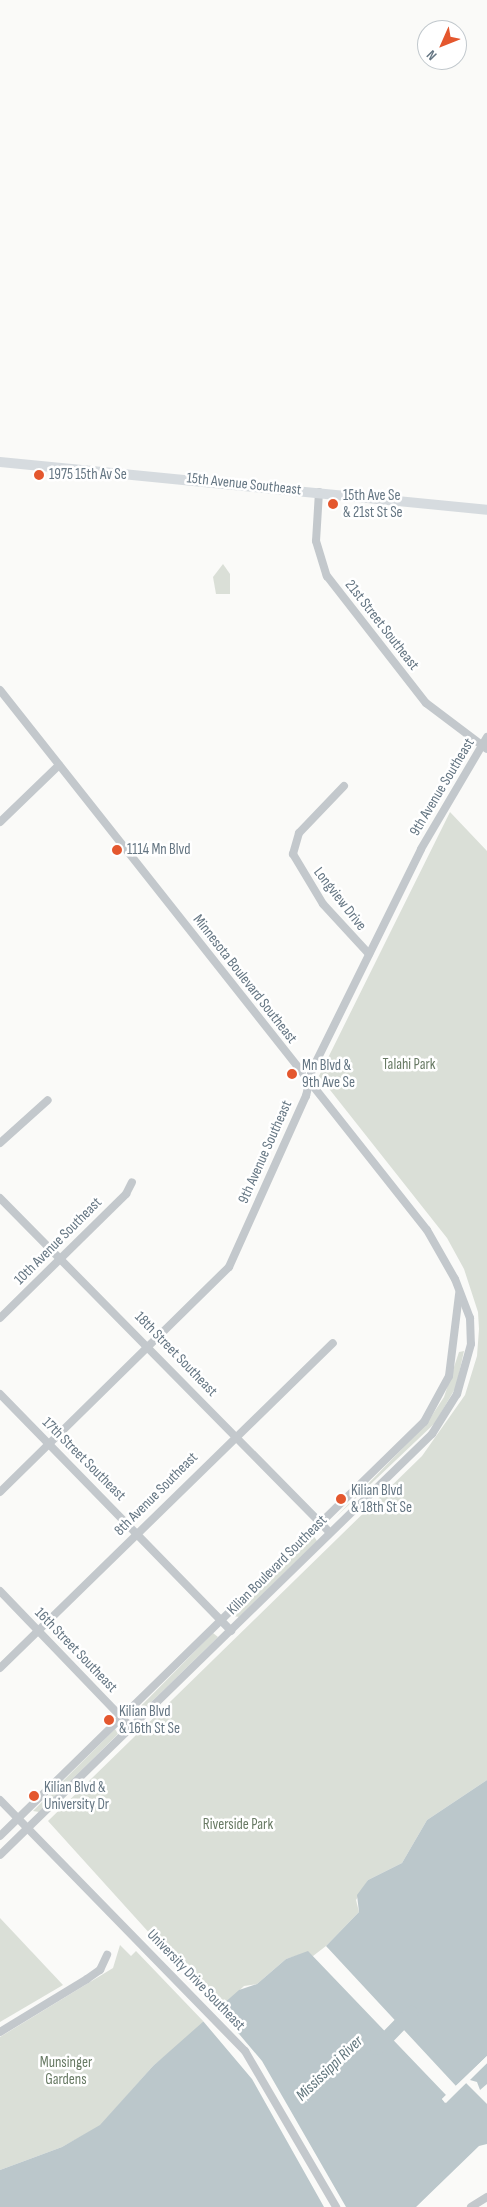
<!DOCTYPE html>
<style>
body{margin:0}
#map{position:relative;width:487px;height:2207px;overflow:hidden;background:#fafaf8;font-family:"Sofia Sans Condensed",sans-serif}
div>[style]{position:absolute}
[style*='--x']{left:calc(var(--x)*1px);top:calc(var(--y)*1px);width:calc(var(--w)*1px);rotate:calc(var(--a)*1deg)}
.green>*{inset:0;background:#dadfd7}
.water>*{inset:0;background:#bbc7cb}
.pier>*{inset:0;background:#fafaf8}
.river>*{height:14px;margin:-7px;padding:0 7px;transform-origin:7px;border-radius:7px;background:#bbc7cb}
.minor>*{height:8px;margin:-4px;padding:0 4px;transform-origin:4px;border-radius:4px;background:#c3c8cc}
.major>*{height:10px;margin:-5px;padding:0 5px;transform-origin:5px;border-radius:5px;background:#d6dbdf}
.dots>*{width:14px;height:14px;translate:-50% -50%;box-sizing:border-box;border:2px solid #fff;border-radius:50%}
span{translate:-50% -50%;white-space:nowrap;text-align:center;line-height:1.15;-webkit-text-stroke:5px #fff;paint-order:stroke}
.poi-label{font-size:15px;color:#657683}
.left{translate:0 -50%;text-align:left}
.street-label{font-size:15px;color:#657683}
.park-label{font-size:15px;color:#687a64}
.water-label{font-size:16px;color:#60757c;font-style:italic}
.north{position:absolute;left:417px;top:20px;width:50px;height:50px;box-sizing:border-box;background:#fff;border:1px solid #c1c8cd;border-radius:50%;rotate:226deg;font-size:14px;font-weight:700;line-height:20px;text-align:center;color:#657683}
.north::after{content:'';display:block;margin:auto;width:18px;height:22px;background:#e4572e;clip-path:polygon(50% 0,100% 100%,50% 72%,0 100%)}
</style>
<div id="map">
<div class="green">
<div style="clip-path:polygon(223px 564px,230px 574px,230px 594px,216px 594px,213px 577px)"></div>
<div style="clip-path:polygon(450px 812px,487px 851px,487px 1780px,427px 1820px,402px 1863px,368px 1880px,356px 1900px,359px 1912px,326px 1946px,313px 1956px,305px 1953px,286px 1959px,257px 1984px,244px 1986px,219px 2010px,48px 1821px,422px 1456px,465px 1395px,477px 1356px,479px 1329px,478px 1312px,464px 1269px,447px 1238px,319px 1076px)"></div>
<div style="clip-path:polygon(464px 1351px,456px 1387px,435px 1423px,336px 1517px,427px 1423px,444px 1397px,459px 1352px)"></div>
<div style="clip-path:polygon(313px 1535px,317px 1541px,239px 1617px,233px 1616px)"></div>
<div style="clip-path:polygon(213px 1633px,218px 1637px,139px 1714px,134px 1713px)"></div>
<div style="clip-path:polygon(115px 1729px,118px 1734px,39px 1812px,33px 1811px)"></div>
<div style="clip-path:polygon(0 1918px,63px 1985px,0 2022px)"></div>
<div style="clip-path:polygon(120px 1945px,131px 1956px,136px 1951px,205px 2023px,153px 2066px,100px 2126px,62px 2147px,0 2170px,0 2037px,113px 1968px)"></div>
</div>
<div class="water">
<div style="clip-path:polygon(487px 1780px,487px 2056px,456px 2086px,326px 1946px,359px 1912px,357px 1895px,368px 1880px,402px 1863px,427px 1820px)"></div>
<div style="clip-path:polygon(308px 1951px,446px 2095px,442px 2099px,446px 2103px,466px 2083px,487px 2104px,487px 2144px,479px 2146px,416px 2207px,0 2207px,0 2170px,62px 2147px,100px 2125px,153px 2066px,239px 1990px,257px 1984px,286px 1959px)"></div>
<div style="clip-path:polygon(487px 2063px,487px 2084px,480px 2090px,477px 2082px,470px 2080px)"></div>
</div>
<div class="pier">
<div style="clip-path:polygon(217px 2008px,262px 2061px,346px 2207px,324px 2207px,252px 2079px,203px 2021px)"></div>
<div style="clip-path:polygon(487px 2056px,487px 2063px,445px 2103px,442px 2099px)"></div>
</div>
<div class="river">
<div style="--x:377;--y:2048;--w:49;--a:-45.8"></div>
</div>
<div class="minor">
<div style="--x:319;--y:492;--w:49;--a:93.5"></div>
<div style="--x:316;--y:541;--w:37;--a:73"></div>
<div style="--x:327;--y:576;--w:161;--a:52.1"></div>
<div style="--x:426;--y:703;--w:76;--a:37"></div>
<div style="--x:0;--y:690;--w:688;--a:51.67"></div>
<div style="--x:427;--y:1230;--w:56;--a:60.3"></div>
<div style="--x:455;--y:1279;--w:42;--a:69"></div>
<div style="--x:470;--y:1318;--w:26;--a:88"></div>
<div style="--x:471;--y:1344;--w:52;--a:105.6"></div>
<div style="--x:457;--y:1394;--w:47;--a:122"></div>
<div style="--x:432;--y:1434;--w:603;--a:135.74"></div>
<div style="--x:344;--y:786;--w:65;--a:133.8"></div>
<div style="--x:299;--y:833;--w:22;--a:106"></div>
<div style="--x:293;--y:854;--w:58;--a:59"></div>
<div style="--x:323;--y:904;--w:68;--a:47.4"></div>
<div style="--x:0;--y:822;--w:82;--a:-44"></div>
<div style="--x:0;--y:1143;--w:64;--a:-41.9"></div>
<div style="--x:0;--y:1198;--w:469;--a:45.4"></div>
<div style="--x:0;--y:1318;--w:177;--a:-44.5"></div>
<div style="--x:126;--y:1194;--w:13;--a:-63"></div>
<div style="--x:0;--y:1394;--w:331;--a:45.7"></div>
<div style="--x:0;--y:1492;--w:321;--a:-44.5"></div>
<div style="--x:229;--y:1267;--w:188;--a:-65.8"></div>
<div style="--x:306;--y:1096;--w:27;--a:-77"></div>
<div style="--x:312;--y:1070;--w:246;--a:-63.7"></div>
<div style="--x:421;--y:849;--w:130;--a:-59.5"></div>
<div style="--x:0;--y:1591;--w:190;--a:46.1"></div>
<div style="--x:0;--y:1668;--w:465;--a:-44.3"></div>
<div style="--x:0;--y:1800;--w:351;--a:45.7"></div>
<div style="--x:245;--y:2051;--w:181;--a:59.7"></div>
<div style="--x:0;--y:1836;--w:593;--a:-44.32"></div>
<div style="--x:424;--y:1422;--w:52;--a:-61.5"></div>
<div style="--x:449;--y:1376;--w:83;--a:-83"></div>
<div style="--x:0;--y:2032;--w:102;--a:-31.3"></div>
<div style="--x:87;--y:1979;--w:16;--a:-35"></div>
<div style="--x:100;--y:1970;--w:17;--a:-65"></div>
<div style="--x:471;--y:2207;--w:19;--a:-32"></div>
</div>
<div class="major">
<div style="--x:0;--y:462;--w:489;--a:5.6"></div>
</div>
<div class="dots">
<div style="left:39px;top:475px;background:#e4572e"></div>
<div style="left:333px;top:504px;background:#e4572e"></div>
<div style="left:117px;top:850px;background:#e4572e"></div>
<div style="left:292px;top:1074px;background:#e4572e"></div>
<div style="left:341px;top:1499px;background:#e4572e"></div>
<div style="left:109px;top:1720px;background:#e4572e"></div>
<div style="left:34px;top:1796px;background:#e4572e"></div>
</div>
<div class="poi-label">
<span class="left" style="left:49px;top:475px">1975 15th Av Se</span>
<span class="left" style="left:343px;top:504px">15th Ave Se<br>&amp; 21st St Se</span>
<span class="left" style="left:127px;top:850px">1114 Mn Blvd</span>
<span class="left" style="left:302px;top:1074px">Mn Blvd &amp;<br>9th Ave Se</span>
<span class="left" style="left:351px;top:1499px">Kilian Blvd<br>&amp; 18th St Se</span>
<span class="left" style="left:119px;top:1720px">Kilian Blvd<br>&amp; 16th St Se</span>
<span class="left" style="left:44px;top:1796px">Kilian Blvd &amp;<br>University Dr</span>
</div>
<div class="street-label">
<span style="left:244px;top:484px;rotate:6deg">15th Avenue Southeast</span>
<span style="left:382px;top:625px;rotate:52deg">21st Street Southeast</span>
<span style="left:442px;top:787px;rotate:-59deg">9th Avenue Southeast</span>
<span style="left:340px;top:899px;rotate:52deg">Longview Drive</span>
<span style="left:245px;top:979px;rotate:52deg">Minnesota Boulevard Southeast</span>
<span style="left:265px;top:1152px;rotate:-66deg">9th Avenue Southeast</span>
<span style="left:58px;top:1241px;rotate:-45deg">10th Avenue Southeast</span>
<span style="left:176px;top:1354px;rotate:46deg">18th Street Southeast</span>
<span style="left:84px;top:1459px;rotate:45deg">17th Street Southeast</span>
<span style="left:156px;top:1494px;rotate:-45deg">8th Avenue Southeast</span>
<span style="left:277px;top:1565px;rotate:-45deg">Kilian Boulevard Southeast</span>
<span style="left:76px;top:1650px;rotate:46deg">16th Street Southeast</span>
<span style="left:196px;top:1980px;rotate:46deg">University Drive Southeast</span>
</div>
<div class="park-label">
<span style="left:409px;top:1065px">Talahi Park</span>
<span style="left:238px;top:1825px">Riverside Park</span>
<span style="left:66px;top:2071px">Munsinger<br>Gardens</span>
</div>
<div class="water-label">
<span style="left:330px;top:2069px;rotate:-44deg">Mississippi River</span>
</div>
<div class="north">N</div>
</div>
